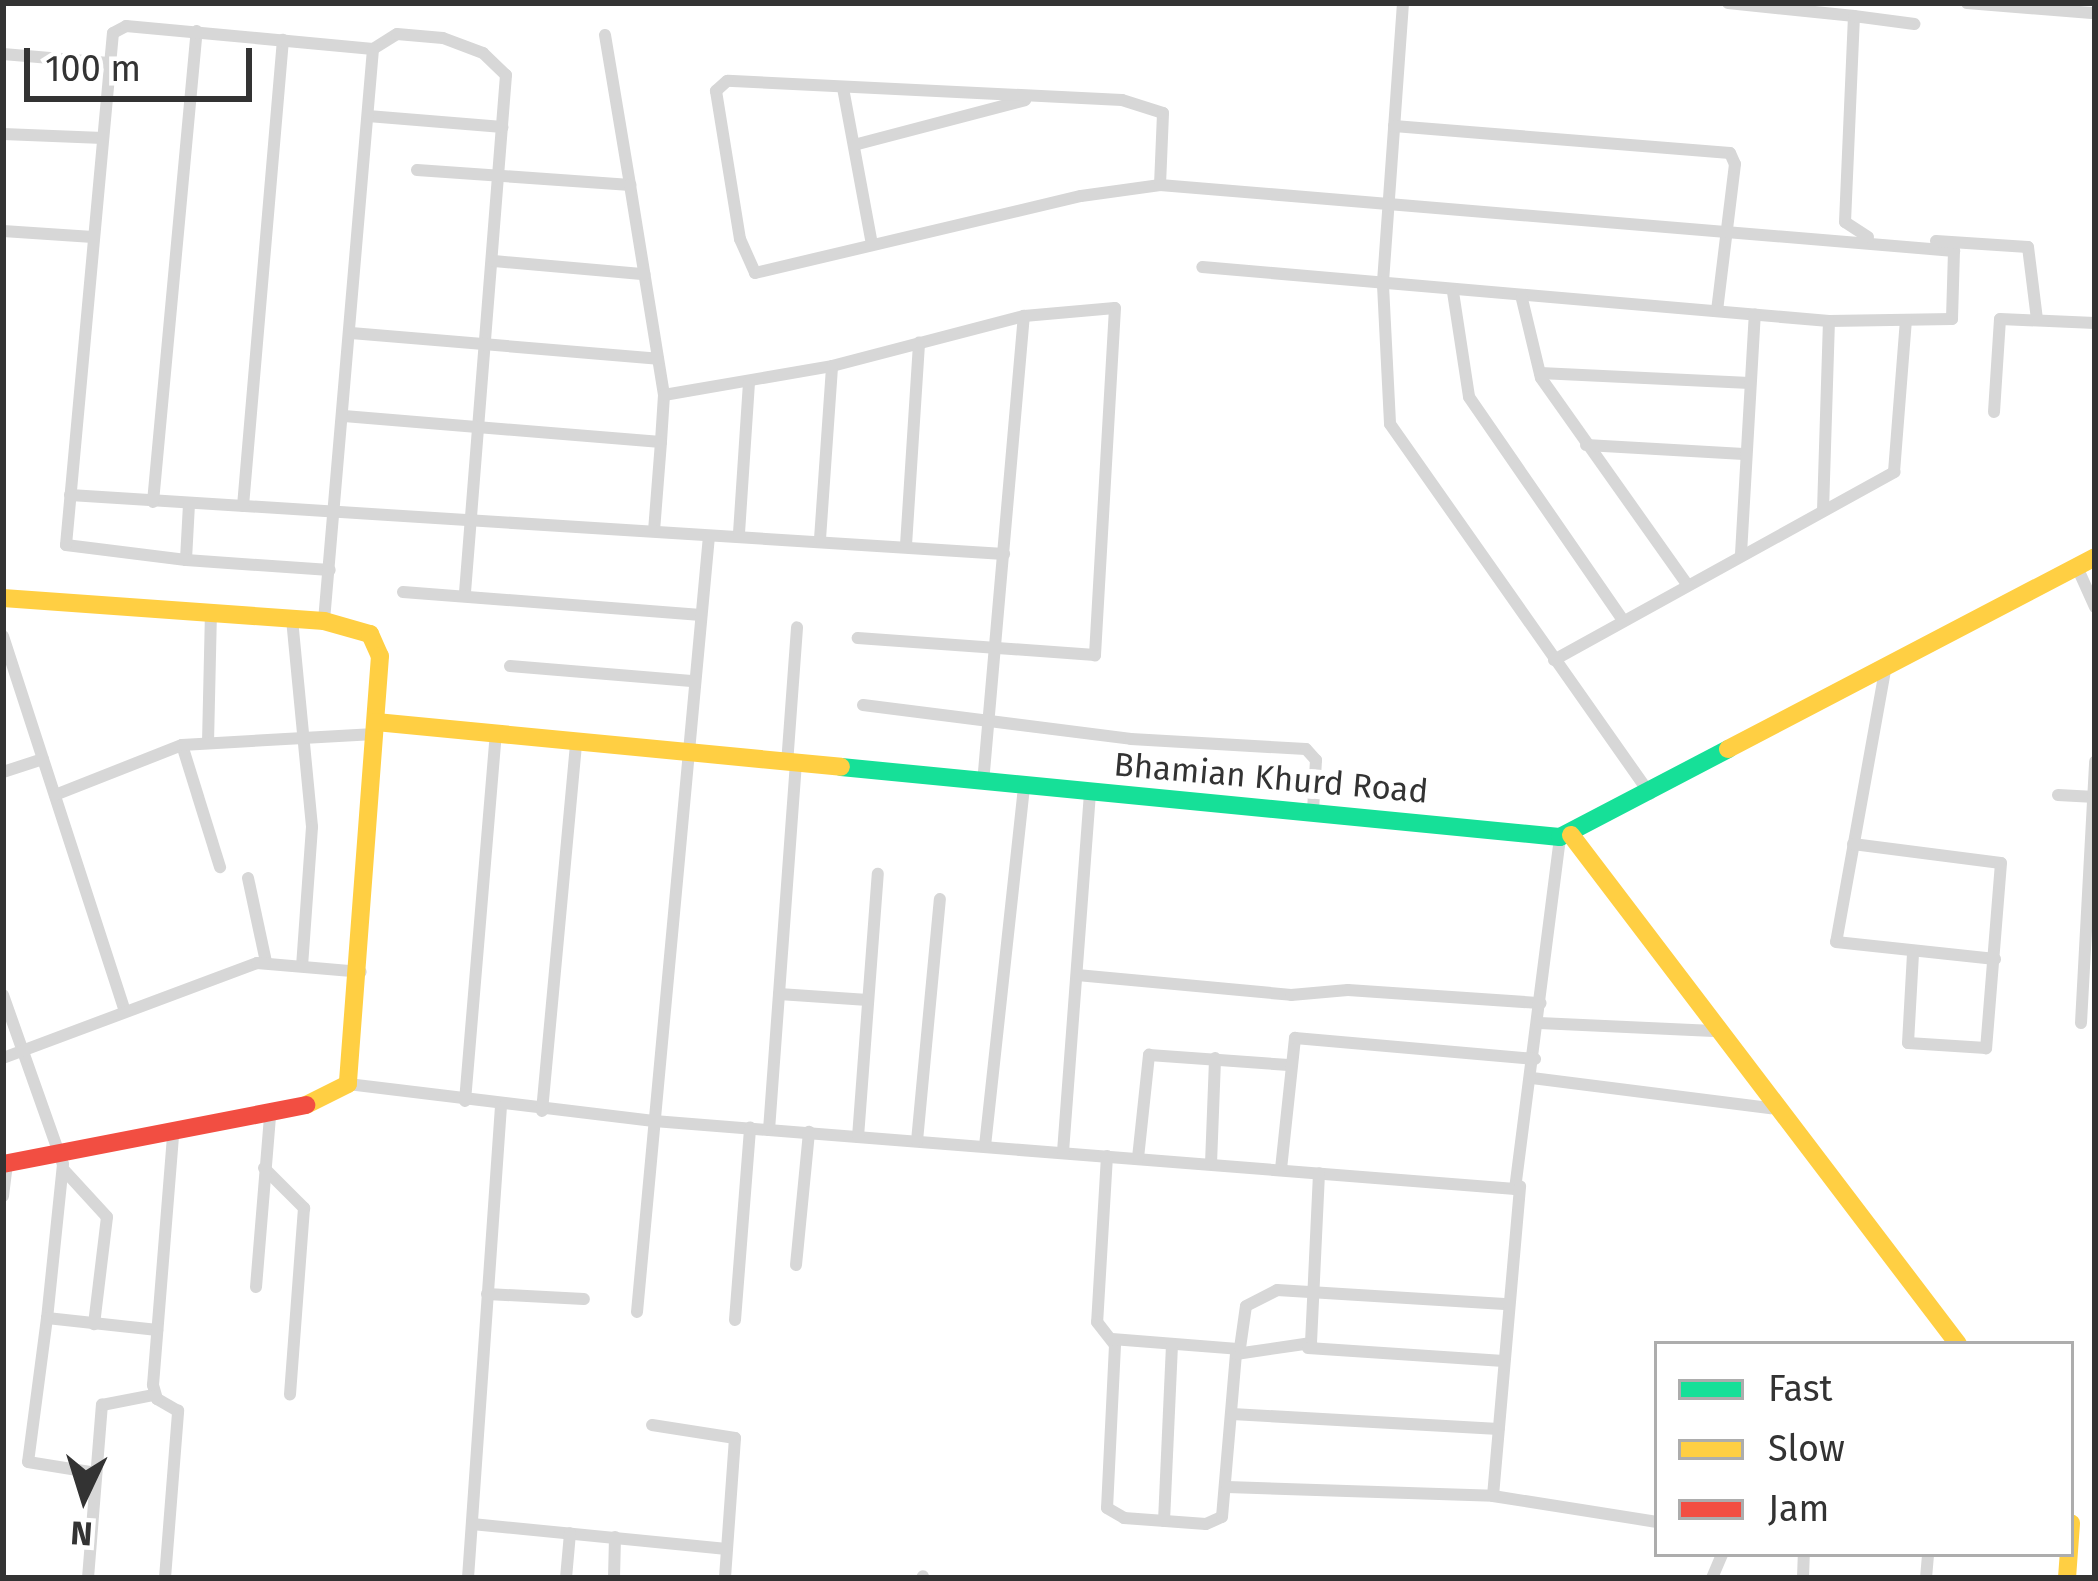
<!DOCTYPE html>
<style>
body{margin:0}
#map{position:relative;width:2098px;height:1581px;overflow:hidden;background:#fff;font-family:"Fira Sans",sans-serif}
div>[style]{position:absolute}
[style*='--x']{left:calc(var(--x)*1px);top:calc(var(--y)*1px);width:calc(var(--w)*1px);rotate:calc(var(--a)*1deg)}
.street>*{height:12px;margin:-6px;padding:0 6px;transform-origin:6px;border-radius:6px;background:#d7d7d7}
.fast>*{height:18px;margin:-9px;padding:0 9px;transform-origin:9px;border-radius:9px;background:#16e098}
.slow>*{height:18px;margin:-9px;padding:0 9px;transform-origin:9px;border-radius:9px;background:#ffcf43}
.jam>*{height:18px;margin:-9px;padding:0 9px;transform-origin:9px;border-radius:9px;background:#f24e42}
span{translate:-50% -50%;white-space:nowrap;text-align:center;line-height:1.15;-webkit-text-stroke:12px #fff;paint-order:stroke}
.street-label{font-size:33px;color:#333}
.frame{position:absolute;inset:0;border:6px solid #333;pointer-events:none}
.legend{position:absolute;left:1654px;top:1341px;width:420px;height:216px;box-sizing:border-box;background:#fff;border:3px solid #adadad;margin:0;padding:15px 21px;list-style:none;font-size:36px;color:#333}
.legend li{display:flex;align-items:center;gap:24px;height:60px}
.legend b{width:60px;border:3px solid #adadad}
.north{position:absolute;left:24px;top:1437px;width:120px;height:120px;-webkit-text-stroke:9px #fff;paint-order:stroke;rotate:184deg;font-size:33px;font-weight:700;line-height:48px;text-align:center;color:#333}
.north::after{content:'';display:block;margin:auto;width:42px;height:54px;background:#333;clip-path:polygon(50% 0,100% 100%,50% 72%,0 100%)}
.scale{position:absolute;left:24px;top:48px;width:228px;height:54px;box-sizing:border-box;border:6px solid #333;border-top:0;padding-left:15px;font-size:36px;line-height:42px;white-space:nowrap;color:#333;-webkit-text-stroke:9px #fff;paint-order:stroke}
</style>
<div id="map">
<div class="street">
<div style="--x:1403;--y:3;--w:283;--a:94.1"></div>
<div style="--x:1383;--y:285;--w:139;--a:87.1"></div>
<div style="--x:1390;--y:424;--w:452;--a:54.9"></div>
<div style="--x:1728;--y:3;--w:127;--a:5.9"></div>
<div style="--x:1967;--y:3;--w:125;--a:4.6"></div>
<div style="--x:605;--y:35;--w:152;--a:80.5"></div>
<div style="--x:373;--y:49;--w:28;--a:-32"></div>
<div style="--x:397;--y:34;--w:46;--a:5"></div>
<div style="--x:443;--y:38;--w:43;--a:20.6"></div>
<div style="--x:483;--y:53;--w:32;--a:44"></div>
<div style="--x:506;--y:75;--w:520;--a:94.53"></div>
<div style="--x:3;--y:54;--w:106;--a:4.9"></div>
<div style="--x:843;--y:88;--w:159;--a:79.5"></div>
<div style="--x:368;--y:116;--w:135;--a:4.7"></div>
<div style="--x:1394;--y:126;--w:337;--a:4.6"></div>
<div style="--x:1730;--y:153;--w:12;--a:66"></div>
<div style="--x:1735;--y:164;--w:147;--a:97"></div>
<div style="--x:3;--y:134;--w:100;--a:2.3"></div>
<div style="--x:854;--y:145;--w:177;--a:-14.7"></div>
<div style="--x:417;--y:170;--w:214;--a:4"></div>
<div style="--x:630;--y:185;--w:213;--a:80.8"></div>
<div style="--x:664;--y:395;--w:47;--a:93.7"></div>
<div style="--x:1160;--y:185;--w:72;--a:-87.6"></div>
<div style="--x:1163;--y:113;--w:43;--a:-162.4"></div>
<div style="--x:1122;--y:100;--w:395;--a:-177.2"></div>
<div style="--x:727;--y:81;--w:15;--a:138"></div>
<div style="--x:716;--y:91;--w:150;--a:80.8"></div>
<div style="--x:740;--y:239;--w:37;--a:66"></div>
<div style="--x:755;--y:273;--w:335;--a:-13.3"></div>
<div style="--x:1081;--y:196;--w:80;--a:-7.9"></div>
<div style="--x:1160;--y:185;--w:797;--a:4.75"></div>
<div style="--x:1954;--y:251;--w:68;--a:91.7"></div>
<div style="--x:1952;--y:319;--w:123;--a:179.1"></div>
<div style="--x:1829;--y:321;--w:629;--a:-175.08"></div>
<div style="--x:3;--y:231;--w:90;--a:3.8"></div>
<div style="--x:1868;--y:237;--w:27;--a:-147"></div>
<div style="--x:1845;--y:222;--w:206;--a:-87.5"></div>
<div style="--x:1854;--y:16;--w:61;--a:7.6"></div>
<div style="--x:1936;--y:241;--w:92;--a:3.7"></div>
<div style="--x:2028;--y:247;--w:73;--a:82.9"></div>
<div style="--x:494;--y:261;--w:151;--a:5"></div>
<div style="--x:1453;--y:292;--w:106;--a:81.3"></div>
<div style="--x:1469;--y:397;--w:267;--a:55.4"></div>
<div style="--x:1522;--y:299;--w:81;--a:76.5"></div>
<div style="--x:1541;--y:378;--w:251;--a:54.7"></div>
<div style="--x:351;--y:333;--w:308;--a:4.8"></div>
<div style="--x:1540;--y:373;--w:210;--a:2.7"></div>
<div style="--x:664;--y:395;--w:170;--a:-9.8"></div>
<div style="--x:832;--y:366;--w:198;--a:-14.6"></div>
<div style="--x:1024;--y:316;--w:91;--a:-5"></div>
<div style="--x:1115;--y:308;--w:348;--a:93.3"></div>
<div style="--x:1095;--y:655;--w:238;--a:-175.9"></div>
<div style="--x:1994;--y:412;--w:93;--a:-86.3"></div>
<div style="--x:2000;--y:319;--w:95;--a:2.4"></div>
<div style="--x:344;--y:416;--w:318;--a:4.7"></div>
<div style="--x:661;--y:442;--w:89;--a:94.5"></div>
<div style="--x:1586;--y:445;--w:158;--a:3.3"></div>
<div style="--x:70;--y:495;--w:936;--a:3.61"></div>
<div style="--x:153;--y:502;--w:473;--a:-84.7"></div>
<div style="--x:189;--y:504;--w:56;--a:93.1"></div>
<div style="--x:186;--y:560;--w:144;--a:4"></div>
<div style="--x:243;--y:506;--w:468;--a:-85.1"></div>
<div style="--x:1823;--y:511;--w:190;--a:-88.2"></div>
<div style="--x:739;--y:533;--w:151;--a:-86.2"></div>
<div style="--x:820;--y:539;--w:173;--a:-86"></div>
<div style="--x:906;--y:545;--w:203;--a:-86.3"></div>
<div style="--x:1741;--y:554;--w:240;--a:-86.7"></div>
<div style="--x:186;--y:560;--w:121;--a:-172.9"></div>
<div style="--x:66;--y:545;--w:514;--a:-84.76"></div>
<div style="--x:113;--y:33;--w:15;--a:-28"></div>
<div style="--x:126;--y:26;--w:248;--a:5.3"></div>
<div style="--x:373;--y:49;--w:574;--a:94.9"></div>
<div style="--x:2077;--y:567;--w:44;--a:65.8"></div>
<div style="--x:403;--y:592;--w:299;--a:4.4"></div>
<div style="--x:292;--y:619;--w:209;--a:84.5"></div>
<div style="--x:312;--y:827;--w:139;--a:94.1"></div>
<div style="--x:3;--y:636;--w:395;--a:72"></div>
<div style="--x:1554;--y:660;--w:389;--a:-28.9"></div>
<div style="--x:1894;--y:472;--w:152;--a:-85.5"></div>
<div style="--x:1886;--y:665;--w:281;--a:100.2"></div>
<div style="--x:1836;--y:942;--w:160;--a:6.1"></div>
<div style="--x:510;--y:666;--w:185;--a:4.7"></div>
<div style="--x:863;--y:705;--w:270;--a:7.2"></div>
<div style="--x:1131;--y:739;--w:175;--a:3.3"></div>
<div style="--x:1306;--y:749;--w:15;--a:48"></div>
<div style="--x:1316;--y:760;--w:51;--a:93.4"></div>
<div style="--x:208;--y:743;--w:130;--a:-88.7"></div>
<div style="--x:182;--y:745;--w:128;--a:72.7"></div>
<div style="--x:787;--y:764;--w:137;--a:-85.8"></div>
<div style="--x:3;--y:772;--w:42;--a:-18"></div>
<div style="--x:983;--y:783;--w:469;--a:-85"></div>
<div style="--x:55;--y:795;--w:136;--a:-21.5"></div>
<div style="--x:182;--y:745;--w:193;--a:-3.3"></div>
<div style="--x:2058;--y:795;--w:37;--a:3"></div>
<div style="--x:1853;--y:844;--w:149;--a:7.3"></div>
<div style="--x:2001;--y:863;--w:186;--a:94.6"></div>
<div style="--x:1986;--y:1048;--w:78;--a:-176.3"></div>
<div style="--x:1908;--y:1043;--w:90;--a:-86.8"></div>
<div style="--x:248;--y:878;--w:86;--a:77.9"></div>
<div style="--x:1077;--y:975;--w:215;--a:5.3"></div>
<div style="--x:1291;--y:995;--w:57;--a:-5"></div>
<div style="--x:1348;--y:990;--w:193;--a:3.9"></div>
<div style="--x:779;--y:994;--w:89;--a:3.9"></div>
<div style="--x:3;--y:995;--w:179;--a:70.5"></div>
<div style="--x:63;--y:1164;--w:155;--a:95.9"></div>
<div style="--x:47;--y:1318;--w:111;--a:6.2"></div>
<div style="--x:1539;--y:1023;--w:175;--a:2.6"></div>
<div style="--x:2081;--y:1023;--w:262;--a:-86.9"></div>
<div style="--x:3;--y:1058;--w:271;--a:-20.5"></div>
<div style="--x:257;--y:963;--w:104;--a:4.9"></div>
<div style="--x:1532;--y:1078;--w:241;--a:7.2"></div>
<div style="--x:348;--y:1084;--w:308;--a:6.9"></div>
<div style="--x:654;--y:1121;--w:864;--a:4.52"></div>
<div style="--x:1515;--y:1189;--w:355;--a:-82.7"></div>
<div style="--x:465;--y:1101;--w:368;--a:-85.2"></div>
<div style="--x:542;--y:1111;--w:372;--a:-84.7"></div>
<div style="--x:769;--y:1130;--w:367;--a:-85.8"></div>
<div style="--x:858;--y:1137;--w:264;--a:-85.7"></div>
<div style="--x:917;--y:1141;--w:243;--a:-84.6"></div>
<div style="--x:985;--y:1146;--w:359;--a:-83.8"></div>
<div style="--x:1063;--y:1152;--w:359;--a:-85.7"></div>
<div style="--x:1107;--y:1156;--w:166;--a:93.4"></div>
<div style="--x:1097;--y:1322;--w:29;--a:52"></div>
<div style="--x:1115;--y:1345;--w:163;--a:92.8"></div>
<div style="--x:1107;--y:1508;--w:20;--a:30"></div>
<div style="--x:1124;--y:1518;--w:82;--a:4.2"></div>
<div style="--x:1206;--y:1524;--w:17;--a:-24"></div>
<div style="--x:1222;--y:1517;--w:164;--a:-85.1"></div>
<div style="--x:1236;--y:1354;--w:76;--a:-8.3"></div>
<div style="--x:1311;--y:1343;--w:170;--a:-87.3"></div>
<div style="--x:1138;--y:1158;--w:104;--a:-83.9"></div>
<div style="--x:1149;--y:1055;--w:140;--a:4.1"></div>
<div style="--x:1211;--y:1164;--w:106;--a:-87.8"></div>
<div style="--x:264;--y:1168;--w:57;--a:45"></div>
<div style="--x:304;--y:1208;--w:187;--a:94.3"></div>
<div style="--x:63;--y:1169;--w:65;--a:47.5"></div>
<div style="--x:107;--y:1217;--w:108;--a:96.9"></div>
<div style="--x:1281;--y:1169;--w:132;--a:-83.9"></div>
<div style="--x:1295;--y:1038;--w:241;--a:5"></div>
<div style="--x:3;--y:1196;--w:33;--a:-83"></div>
<div style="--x:796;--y:1265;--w:134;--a:-84.4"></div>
<div style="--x:256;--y:1287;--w:171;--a:-85.3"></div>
<div style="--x:487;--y:1294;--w:97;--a:3"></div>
<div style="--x:637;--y:1312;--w:779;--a:-84.7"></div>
<div style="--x:47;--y:1318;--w:145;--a:97.5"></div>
<div style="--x:28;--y:1462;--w:69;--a:9.2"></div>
<div style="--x:735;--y:1320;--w:193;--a:-85.5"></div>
<div style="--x:1112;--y:1339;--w:126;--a:4.5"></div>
<div style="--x:1240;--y:1348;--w:42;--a:-81.9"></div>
<div style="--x:1246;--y:1306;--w:35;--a:-27"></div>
<div style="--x:1277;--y:1290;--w:232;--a:3.5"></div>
<div style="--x:1308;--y:1348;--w:196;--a:3.8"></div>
<div style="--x:1232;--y:1414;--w:267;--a:3.2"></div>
<div style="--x:652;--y:1425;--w:84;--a:8.9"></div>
<div style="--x:735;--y:1438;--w:140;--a:94.1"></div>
<div style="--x:1227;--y:1487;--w:266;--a:1.9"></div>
<div style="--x:1493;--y:1496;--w:166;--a:9"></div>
<div style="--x:1493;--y:1496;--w:311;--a:-85"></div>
<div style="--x:1164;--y:1521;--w:177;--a:-87.4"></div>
<div style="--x:472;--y:1524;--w:256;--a:5.6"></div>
<div style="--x:88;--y:1578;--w:174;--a:-85.4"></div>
<div style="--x:102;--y:1405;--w:53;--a:-10.9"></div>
<div style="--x:165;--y:1578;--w:168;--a:-85.5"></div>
<div style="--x:178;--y:1411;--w:24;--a:-150"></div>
<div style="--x:157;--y:1399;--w:15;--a:-106"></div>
<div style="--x:153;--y:1385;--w:252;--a:-85.4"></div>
<div style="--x:468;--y:1578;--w:472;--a:-86"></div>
<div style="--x:566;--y:1578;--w:45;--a:-84.9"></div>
<div style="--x:614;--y:1578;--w:41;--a:-88.6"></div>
<div style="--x:922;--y:1578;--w:2;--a:-63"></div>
<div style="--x:1712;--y:1578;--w:26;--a:-67"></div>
<div style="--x:1803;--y:1578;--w:24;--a:-88"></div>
<div style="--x:1926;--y:1578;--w:24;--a:-85"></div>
</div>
<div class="fast">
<div style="--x:841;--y:767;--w:722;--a:5.56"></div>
<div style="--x:1560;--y:837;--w:190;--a:-27.6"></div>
</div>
<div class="slow">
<div style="--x:3;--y:598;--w:322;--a:4.1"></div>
<div style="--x:324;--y:621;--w:48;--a:15.8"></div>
<div style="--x:370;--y:634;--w:24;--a:66"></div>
<div style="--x:380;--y:656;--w:429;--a:94.3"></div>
<div style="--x:348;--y:1084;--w:47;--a:153.4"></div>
<div style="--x:376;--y:722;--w:467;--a:5.5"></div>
<div style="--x:1728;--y:749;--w:414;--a:-27.6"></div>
<div style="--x:1571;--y:835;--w:639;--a:52.75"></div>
<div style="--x:2067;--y:1578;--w:55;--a:-85.8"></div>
</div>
<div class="jam">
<div style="--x:3;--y:1164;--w:309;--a:-11"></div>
</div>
<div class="street-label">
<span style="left:1271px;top:779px;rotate:5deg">Bhamian Khurd Road</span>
</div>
<div class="frame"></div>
<ul class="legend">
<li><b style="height:15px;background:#16e098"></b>Fast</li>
<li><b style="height:15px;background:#ffcf43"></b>Slow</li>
<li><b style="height:15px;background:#f24e42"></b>Jam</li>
</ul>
<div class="north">N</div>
<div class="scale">100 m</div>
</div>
